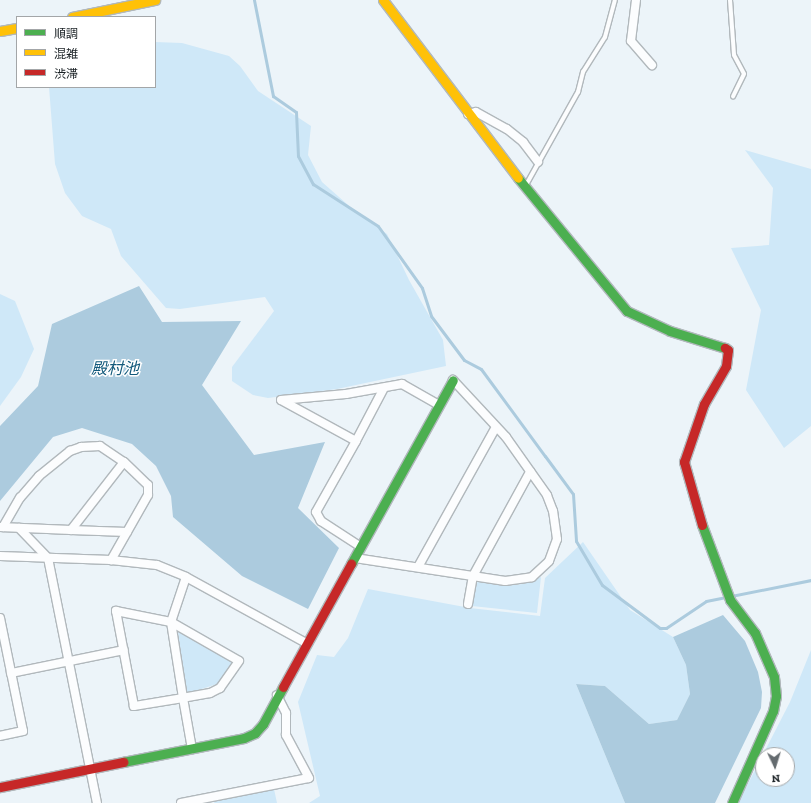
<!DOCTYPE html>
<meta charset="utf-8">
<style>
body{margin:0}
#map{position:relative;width:811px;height:803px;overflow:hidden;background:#ecf4f9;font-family:"Zilla Slab","Noto Sans JP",serif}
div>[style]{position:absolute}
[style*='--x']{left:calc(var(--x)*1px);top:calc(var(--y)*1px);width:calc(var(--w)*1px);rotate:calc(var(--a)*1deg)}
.green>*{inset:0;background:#cfe8f8}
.water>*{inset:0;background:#accbde}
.stream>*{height:3px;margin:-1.5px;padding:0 1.5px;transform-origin:1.5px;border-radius:1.5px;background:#accbde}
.roads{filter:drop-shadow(1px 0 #b1b8bc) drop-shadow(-1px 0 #b1b8bc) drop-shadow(0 1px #b1b8bc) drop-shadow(0 -1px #b1b8bc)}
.lane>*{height:4px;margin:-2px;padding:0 2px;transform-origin:2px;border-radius:2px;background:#fcfdfe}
.street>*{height:8px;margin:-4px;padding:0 4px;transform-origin:4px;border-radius:4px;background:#fcfdfe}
.fast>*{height:9px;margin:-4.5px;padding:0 4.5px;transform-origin:4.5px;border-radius:4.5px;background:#4caf50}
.slow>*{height:9px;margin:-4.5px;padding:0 4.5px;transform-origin:4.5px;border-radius:4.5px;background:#ffc107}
.jam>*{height:9px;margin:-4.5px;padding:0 4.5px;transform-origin:4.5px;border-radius:4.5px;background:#c62828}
span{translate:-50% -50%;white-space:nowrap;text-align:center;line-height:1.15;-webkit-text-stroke:3px #fff;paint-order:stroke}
.water-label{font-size:16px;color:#12597b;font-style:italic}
.legend{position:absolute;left:16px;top:16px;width:140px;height:72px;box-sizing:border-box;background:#fff;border:1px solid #a3a6a8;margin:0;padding:5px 7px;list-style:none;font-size:12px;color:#1a2125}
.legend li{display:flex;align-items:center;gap:8px;height:20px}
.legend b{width:20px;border:1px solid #a3a6a8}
.north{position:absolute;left:755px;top:747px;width:40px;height:40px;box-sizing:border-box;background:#fff;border:1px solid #a3a6a8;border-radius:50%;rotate:176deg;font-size:11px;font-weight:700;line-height:16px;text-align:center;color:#1a2125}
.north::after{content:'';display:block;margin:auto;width:14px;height:18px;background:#646b6f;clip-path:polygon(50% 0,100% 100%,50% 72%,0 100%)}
</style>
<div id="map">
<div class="green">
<div style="clip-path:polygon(155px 42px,182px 43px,229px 56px,240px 66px,258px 91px,311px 126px,308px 155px,322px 182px,356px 212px,387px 234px,409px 280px,443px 340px,446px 366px,337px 389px,268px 398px,253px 395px,232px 381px,232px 367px,274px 311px,265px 297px,180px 309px,166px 308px,121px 256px,111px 229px,82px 216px,65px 193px,55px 164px,49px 87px,155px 87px)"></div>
<div style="clip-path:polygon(745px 150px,811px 169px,811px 426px,784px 448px,746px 390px,761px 310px,731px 248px,769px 245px,773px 188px)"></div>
<div style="clip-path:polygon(0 294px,15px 301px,34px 349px,21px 377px,0 406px)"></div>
<div style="clip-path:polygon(583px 542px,630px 610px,673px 637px,686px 665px,690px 694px,677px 720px,649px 724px,605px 686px,576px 684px,625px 803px,309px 803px,320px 796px,298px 702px,317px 655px,334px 657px,348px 638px,368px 589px,470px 608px,540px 616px,545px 578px)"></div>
<div style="clip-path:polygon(541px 577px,537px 613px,472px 606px,475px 584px,478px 582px,505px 586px,523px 584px)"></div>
<div style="clip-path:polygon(178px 632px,230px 661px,232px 664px,217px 684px,189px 693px,186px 691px)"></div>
<div style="clip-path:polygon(evenodd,811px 650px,811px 803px,738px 803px,790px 702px,811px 650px,763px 755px,787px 755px,787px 779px,763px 779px,763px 755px)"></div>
<div style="clip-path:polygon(274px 789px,277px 803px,214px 803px,215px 801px)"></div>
</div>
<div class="water">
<div style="clip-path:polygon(139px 286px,162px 322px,241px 321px,202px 385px,254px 455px,325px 442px,298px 508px,339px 548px,308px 609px,242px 576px,173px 517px,171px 496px,156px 466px,132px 444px,82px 428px,53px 437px,0 501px,0 426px,38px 386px,52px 324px)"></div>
<div style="clip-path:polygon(723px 615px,745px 641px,758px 672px,762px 692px,761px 708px,715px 803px,625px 803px,576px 684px,605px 686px,649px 724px,677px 720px,690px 694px,686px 665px,673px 637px)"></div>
</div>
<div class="stream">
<div style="--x:254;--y:0;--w:98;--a:78.8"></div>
<div style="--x:273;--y:96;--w:28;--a:35"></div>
<div style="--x:296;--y:112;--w:44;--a:87.4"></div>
<div style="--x:298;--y:156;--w:32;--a:62"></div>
<div style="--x:313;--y:184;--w:77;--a:32.9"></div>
<div style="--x:378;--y:226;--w:76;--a:54.6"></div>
<div style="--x:422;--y:288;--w:29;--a:72"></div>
<div style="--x:431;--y:316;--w:55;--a:53.1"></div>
<div style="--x:464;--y:360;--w:19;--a:28"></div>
<div style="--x:481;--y:369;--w:108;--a:53.7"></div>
<div style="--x:545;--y:456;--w:47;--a:53.6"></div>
<div style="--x:573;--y:494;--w:47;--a:86.3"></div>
<div style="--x:576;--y:541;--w:51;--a:59.4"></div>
<div style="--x:602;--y:585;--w:72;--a:36.6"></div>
<div style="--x:660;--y:628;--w:6;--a:0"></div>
<div style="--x:666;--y:628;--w:48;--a:-34"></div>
<div style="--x:706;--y:601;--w:107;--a:-11.3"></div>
</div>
<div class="roads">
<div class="lane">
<div style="--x:730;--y:0;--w:55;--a:85.8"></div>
<div style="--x:734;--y:55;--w:21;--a:62"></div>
<div style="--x:744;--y:74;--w:25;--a:116"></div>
<div style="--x:526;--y:185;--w:107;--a:-60.8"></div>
<div style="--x:578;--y:92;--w:21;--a:-76"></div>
<div style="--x:583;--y:72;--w:41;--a:-57.8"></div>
<div style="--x:605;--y:37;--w:38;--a:-75"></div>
</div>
<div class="street">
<div style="--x:636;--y:0;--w:41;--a:97"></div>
<div style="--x:631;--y:41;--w:32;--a:49"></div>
<div style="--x:468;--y:114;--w:8;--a:-14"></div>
<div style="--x:476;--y:112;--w:35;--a:29"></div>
<div style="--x:507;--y:129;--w:21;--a:39"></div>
<div style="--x:523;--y:142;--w:25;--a:53"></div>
<div style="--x:356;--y:441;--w:60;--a:-62.2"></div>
<div style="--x:0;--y:527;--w:71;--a:2.4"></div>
<div style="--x:71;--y:530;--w:86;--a:-52.1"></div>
<div style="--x:3;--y:527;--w:34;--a:-60"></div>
<div style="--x:20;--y:498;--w:29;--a:-49"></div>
<div style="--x:39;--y:476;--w:40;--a:-39"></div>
<div style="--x:70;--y:451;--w:12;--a:-20"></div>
<div style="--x:81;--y:447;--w:19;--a:-3"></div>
<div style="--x:100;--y:446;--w:29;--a:34"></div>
<div style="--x:124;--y:462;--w:33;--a:44"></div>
<div style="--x:148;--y:485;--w:10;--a:90"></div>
<div style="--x:148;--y:495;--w:75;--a:119.6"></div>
<div style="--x:19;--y:528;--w:42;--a:46"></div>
<div style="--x:48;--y:558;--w:250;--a:78.7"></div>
<div style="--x:71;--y:530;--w:56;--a:2"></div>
<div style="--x:361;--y:547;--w:48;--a:-147"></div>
<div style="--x:321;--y:521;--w:10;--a:-119"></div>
<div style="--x:316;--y:512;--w:81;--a:-60.6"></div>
<div style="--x:356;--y:441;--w:85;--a:-151.3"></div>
<div style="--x:281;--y:400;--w:65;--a:-5.3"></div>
<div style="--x:346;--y:394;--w:57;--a:-10.1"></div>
<div style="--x:402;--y:384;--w:43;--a:29.6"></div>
<div style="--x:0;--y:556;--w:111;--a:2.1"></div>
<div style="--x:111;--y:560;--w:46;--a:6.2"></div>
<div style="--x:157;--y:565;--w:31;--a:22"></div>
<div style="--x:186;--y:577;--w:137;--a:28.8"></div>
<div style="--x:355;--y:558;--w:152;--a:8.7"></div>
<div style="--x:505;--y:581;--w:27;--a:-8"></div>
<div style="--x:532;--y:577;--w:23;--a:-43"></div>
<div style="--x:549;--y:561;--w:23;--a:-70"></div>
<div style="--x:557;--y:539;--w:28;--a:-98"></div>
<div style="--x:553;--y:511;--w:17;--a:-111"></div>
<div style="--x:547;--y:495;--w:71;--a:-125.3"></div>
<div style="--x:506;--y:437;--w:78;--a:-132.9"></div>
<div style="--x:418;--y:567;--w:160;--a:-60.9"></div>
<div style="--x:468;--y:604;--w:28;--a:-80"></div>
<div style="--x:473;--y:576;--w:119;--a:-61.3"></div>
<div style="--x:0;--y:618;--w:115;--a:78.5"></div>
<div style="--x:23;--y:731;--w:24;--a:168"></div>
<div style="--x:171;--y:622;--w:77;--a:81"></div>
<div style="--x:183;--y:698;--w:50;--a:170.7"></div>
<div style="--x:134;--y:706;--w:97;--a:-100.7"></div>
<div style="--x:116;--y:611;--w:56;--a:11.3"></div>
<div style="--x:171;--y:622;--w:47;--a:-71.6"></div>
<div style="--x:171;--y:622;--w:78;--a:29.8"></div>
<div style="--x:239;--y:661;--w:33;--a:125"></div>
<div style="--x:220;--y:688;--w:11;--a:153"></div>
<div style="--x:210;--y:693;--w:27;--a:170"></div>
<div style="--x:183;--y:698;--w:52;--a:80"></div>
<div style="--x:11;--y:673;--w:115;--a:-11.5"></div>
<div style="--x:181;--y:803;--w:130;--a:-11.1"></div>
<div style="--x:309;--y:778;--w:49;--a:-118.1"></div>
<div style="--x:286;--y:735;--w:22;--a:-90"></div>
<div style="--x:286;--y:713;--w:20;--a:-117"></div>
</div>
<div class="fast">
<div style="--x:518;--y:178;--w:172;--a:50.7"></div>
<div style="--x:627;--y:311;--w:47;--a:24.9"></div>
<div style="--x:670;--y:331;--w:58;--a:17.2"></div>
<div style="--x:702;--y:525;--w:80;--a:69.5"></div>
<div style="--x:730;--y:600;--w:41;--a:52.9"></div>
<div style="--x:755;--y:633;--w:48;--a:66.6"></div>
<div style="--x:774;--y:677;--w:19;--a:84"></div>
<div style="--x:776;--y:696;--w:15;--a:101"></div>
<div style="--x:773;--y:711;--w:101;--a:114"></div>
<div style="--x:351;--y:564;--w:210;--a:-61"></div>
<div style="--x:123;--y:762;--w:123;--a:-11.2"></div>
<div style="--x:244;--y:738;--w:12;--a:-24"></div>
<div style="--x:255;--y:733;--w:12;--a:-48"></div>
<div style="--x:263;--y:724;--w:42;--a:-61.6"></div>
</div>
<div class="slow">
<div style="--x:383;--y:0;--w:223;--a:52.8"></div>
<div style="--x:72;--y:17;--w:85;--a:-11.6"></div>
<div style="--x:0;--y:31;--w:17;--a:-10"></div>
</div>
<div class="jam">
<div style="--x:702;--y:525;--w:66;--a:-105.9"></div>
<div style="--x:684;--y:462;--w:61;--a:-71"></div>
<div style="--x:704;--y:404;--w:44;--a:-59.9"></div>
<div style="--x:726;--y:366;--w:16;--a:-83"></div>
<div style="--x:728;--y:350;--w:4;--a:-146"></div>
<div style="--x:283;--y:687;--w:141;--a:-61.1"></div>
<div style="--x:0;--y:787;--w:126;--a:-11.5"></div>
</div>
</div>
<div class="water-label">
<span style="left:115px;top:369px">殿村池</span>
</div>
<ul class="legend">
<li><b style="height:5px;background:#4caf50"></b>順調</li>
<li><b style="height:5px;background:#ffc107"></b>混雑</li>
<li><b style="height:5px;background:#c62828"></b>渋滞</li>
</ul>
<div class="north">N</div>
</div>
